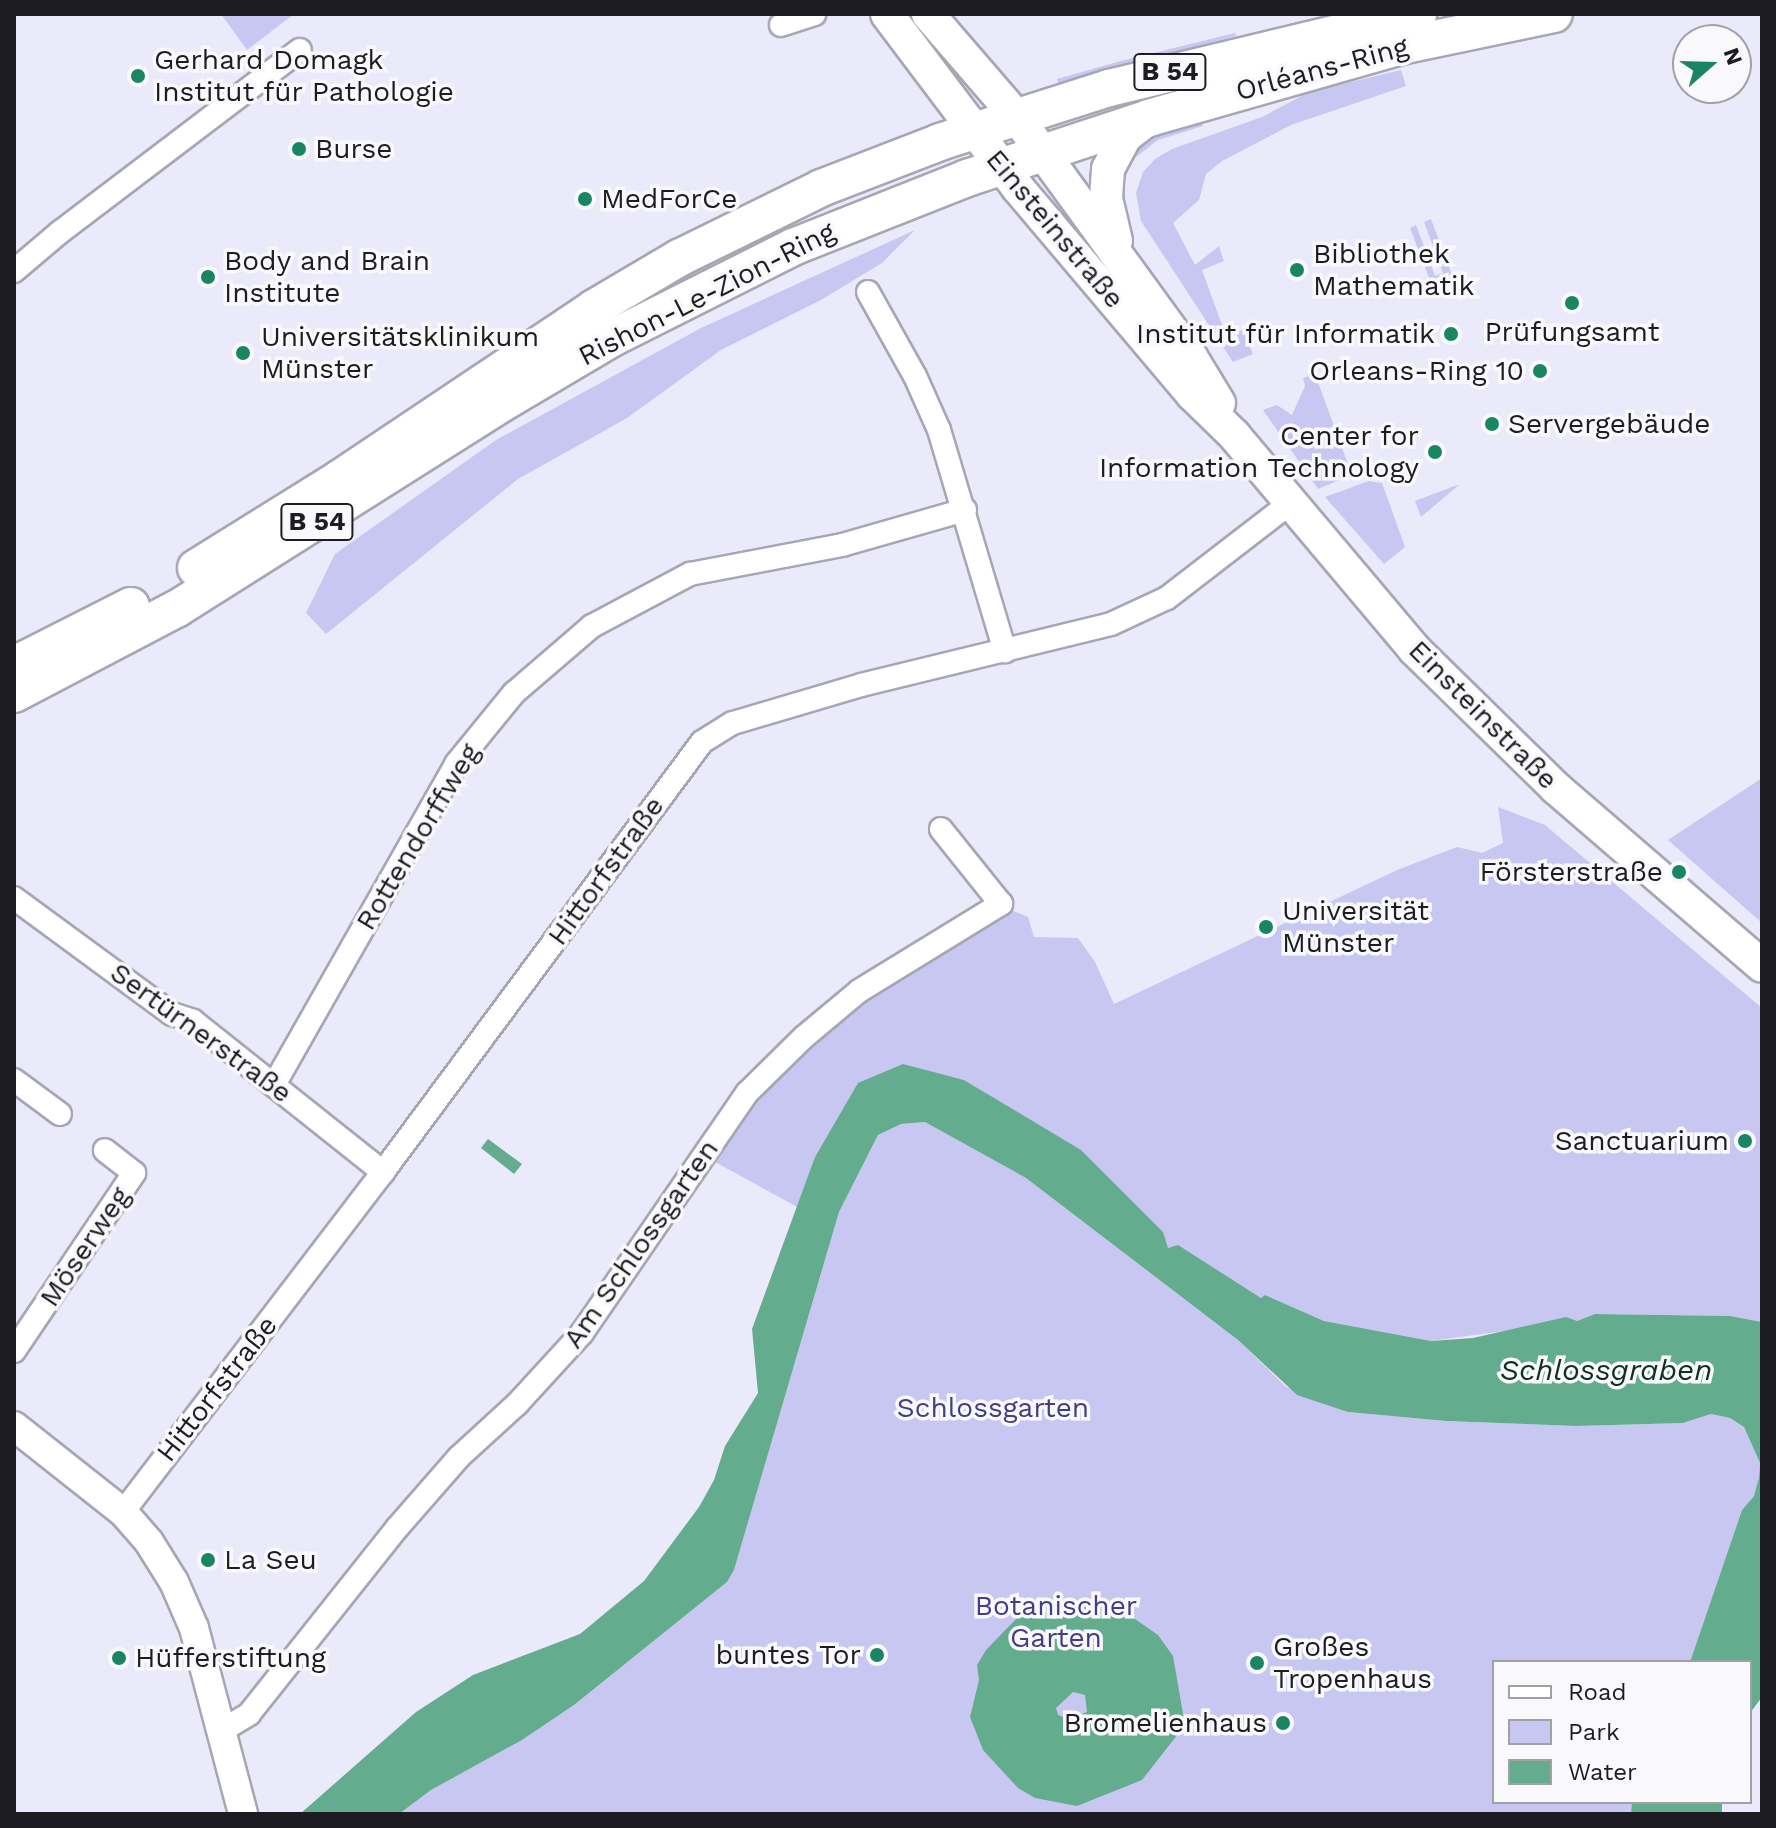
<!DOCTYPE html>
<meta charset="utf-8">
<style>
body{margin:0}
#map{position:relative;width:1776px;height:1828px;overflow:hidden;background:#eaeafb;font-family:"Work Sans",sans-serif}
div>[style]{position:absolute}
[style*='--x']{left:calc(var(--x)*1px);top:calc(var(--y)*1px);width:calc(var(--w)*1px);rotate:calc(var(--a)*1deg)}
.green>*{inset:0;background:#c8c7f2}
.water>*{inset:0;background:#63ad8e}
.roads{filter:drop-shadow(2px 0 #a6a6b5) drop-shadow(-2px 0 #a6a6b5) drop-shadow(0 2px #a6a6b5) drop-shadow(0 -2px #a6a6b5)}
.minor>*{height:22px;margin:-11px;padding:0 11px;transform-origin:11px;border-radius:11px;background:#fff}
.tertiary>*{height:28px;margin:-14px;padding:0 14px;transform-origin:14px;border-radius:14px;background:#fff}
.secondary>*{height:32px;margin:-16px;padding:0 16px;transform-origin:16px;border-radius:16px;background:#fff}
.primary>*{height:36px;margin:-18px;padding:0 18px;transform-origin:18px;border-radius:18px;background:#fff}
.dots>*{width:22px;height:22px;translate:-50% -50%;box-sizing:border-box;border:4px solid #f9f9fc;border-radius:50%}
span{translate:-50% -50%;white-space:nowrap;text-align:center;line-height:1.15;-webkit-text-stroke:7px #f9f9fc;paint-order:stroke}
.shield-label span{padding:2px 6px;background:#f9f9fc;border:2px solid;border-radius:6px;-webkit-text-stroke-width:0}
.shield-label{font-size:26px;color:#1c1c22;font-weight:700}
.poi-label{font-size:28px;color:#1c1c22}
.left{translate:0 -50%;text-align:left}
.right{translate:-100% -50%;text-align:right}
.street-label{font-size:28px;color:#1c1c22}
.park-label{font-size:28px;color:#453c85}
.water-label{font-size:30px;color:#0e3124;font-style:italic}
.frame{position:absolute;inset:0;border:16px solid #1c1c22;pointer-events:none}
.legend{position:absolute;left:1492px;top:1660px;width:260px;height:144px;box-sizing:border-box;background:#f9f9fc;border:2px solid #a1a1a5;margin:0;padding:10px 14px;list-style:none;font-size:24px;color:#1c1c22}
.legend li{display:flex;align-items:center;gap:16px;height:40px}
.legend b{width:40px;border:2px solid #a1a1a5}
.north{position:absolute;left:1672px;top:24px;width:80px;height:80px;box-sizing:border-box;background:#f9f9fc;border:2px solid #a1a1a5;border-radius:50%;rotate:70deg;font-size:22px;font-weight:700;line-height:32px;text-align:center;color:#1c1c22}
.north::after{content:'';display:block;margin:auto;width:28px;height:36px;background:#1a8562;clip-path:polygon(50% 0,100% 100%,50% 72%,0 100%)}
</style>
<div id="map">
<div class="green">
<div style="clip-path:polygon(221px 14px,294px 14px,247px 50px)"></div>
<div style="clip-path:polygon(1235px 33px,1236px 36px,1058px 83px,1057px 79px,1117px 62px)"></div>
<div style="clip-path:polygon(1401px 70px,1406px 86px,1291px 125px,1222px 161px,1206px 174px,1199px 200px,1173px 223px,1195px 265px,1219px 246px,1224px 261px,1202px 270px,1226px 336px,1243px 330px,1253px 354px,1233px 362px,1141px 221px,1136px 193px,1143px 172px,1155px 159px,1172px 149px,1262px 117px,1309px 92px)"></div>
<div style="clip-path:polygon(1202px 121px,1203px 126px,1158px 140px,1136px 157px,1126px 154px,1139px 138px)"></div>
<div style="clip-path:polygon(1431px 219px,1452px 275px,1431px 283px,1410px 228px,1416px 225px,1435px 276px,1443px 273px,1424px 222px)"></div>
<div style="clip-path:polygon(915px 230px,882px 263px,821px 300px,721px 350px,627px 418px,518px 479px,326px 634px,306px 613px,335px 554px,496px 440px,701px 328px)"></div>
<div style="clip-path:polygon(1315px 374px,1352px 475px,1318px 489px,1263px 410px,1277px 405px,1292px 415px,1305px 386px,1303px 378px)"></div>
<div style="clip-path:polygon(1369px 481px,1382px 483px,1405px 547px,1384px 564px,1325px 497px)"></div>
<div style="clip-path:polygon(1460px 484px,1421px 517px,1415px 501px)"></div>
<div style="clip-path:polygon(1762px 778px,1762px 923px,1668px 840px)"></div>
<div style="clip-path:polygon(1498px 807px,1545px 825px,1762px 1008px,1762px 1322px,1730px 1316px,1595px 1314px,1577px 1321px,1431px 1341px,1324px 1321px,1265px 1295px,1261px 1298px,1178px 1246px,1168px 1248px,987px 1094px,964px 1080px,903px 1065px,815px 1157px,799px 1208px,715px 1162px,753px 1102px,864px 993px,1006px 908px,1028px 917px,1034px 937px,1078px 938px,1095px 962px,1114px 1004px,1397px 870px,1457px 847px,1482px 853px,1503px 843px)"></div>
<div style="clip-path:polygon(925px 1122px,1026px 1178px,1238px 1340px,1286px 1387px,1348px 1412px,1446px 1421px,1577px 1426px,1683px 1423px,1711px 1414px,1730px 1418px,1744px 1427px,1760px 1463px,1759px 1477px,1754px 1496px,1742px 1510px,1690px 1662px,1494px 1662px,1494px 1802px,1632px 1802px,1631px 1814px,399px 1814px,431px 1790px,522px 1740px,574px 1705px,727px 1582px,734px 1570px,839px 1212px,878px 1135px,900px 1124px)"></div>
</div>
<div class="water">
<div style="clip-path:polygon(903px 1064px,964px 1080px,1081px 1150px,1163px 1232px,1168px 1248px,1178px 1245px,1261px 1298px,1265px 1295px,1324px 1321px,1431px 1341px,1473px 1338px,1566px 1317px,1577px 1321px,1595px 1314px,1730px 1316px,1762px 1322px,1762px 1697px,1750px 1713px,1750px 1662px,1690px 1662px,1742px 1510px,1754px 1496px,1759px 1477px,1760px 1463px,1744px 1427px,1730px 1418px,1711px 1414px,1683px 1423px,1577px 1426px,1446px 1421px,1348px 1412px,1297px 1395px,1238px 1340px,1026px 1178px,925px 1122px,901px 1124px,878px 1135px,839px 1212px,734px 1570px,727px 1582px,574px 1705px,522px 1740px,431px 1790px,399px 1814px,300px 1814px,416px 1712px,473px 1675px,580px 1634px,644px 1581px,699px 1507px,714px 1480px,725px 1446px,758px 1393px,752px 1329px,815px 1157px,858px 1083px)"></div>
<div style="clip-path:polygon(488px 1139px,522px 1164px,514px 1174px,481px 1148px)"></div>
<div style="clip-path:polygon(evenodd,1061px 1601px,1112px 1603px,1158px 1635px,1173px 1656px,1185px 1725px,1142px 1780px,1077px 1806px,1035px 1798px,1018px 1788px,983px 1750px,970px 1717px,979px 1680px,977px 1665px,986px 1650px,1020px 1615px,1038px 1606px,1061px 1601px,1073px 1692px,1085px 1695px,1087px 1712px,1069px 1719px,1058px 1715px,1056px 1708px,1073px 1692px)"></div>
<div style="clip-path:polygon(1632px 1802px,1722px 1802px,1722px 1814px,1631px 1814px)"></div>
</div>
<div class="roads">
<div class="minor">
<div style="--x:781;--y:25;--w:35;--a:-18"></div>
<div style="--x:14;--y:271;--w:60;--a:-40.3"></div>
<div style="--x:60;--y:232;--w:301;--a:-37.2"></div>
<div style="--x:868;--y:292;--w:96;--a:60.8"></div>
<div style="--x:915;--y:376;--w:59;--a:66"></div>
<div style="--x:939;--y:430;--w:231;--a:73.4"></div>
<div style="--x:14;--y:898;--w:196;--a:36.3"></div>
<div style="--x:172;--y:1014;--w:22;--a:18"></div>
<div style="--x:193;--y:1021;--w:243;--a:38.5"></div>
<div style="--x:14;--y:1080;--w:57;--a:36.5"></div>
<div style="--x:275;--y:1083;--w:367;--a:-60.4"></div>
<div style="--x:456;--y:764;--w:92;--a:-50.8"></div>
<div style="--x:514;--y:693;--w:103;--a:-40.7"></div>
<div style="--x:592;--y:626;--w:111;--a:-28"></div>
<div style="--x:690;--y:574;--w:155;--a:-10.8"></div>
<div style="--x:842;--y:545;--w:128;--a:-15.9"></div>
<div style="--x:14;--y:1351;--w:215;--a:-56"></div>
<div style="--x:134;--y:1173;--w:37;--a:-142"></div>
<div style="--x:123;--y:1512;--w:428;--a:-52.6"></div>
<div style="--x:383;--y:1172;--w:535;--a:-53.43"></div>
<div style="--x:702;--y:742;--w:36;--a:-32"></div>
<div style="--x:733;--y:723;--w:134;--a:-16.5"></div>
<div style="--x:861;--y:685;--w:257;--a:-13.7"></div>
<div style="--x:1111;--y:624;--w:62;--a:-24.9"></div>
<div style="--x:1167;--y:598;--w:154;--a:-37.6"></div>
<div style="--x:221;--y:1731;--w:33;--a:-31"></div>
<div style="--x:249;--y:1714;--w:238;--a:-51.5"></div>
<div style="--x:397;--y:1528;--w:94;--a:-48.9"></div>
<div style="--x:459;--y:1457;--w:79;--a:-42.4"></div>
<div style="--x:517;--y:1404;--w:96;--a:-47.5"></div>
<div style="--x:582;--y:1333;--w:291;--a:-55.5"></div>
<div style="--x:747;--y:1093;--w:80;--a:-44.5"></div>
<div style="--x:804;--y:1037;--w:72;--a:-39.9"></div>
<div style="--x:859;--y:991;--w:167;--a:-31.5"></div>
<div style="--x:1001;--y:904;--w:96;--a:-128.7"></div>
</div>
<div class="tertiary">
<div style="--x:14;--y:1426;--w:139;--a:38.3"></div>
<div style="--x:123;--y:1512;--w:40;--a:49"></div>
<div style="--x:149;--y:1542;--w:47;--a:58"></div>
<div style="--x:174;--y:1582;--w:50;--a:66.5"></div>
<div style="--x:194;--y:1628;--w:192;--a:75.2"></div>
</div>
<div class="secondary">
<div style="--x:887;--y:14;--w:218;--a:53"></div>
<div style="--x:1018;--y:188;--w:270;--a:49.8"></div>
<div style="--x:1192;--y:394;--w:59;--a:44.3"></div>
<div style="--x:1234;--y:435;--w:280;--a:49.9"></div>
<div style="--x:1414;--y:649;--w:199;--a:44.4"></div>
<div style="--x:1556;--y:788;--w:272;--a:40.8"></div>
<div style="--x:928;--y:14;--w:135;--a:49.2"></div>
<div style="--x:1016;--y:116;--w:298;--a:54"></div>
<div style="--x:1191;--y:357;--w:54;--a:58.7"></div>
<div style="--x:1116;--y:241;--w:44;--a:-103.1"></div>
<div style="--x:1106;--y:198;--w:29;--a:-86"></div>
<div style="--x:1108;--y:169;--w:36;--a:-62"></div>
<div style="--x:1125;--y:137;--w:31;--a:-38"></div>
</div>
<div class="primary">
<div style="--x:196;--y:568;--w:168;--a:-31.9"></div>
<div style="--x:339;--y:479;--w:307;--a:-33.8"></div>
<div style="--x:594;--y:308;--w:99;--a:-30.5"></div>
<div style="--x:679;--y:258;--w:158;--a:-26.2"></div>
<div style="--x:821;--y:188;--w:128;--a:-21.1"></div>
<div style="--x:940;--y:142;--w:177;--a:-17.7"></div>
<div style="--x:1109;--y:88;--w:318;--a:-13.5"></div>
<div style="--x:14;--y:665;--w:131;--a:-26.8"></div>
<div style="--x:14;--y:694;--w:185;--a:-27.7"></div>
<div style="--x:178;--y:608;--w:391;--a:-32.3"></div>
<div style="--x:509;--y:399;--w:122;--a:-30.6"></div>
<div style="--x:614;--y:337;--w:200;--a:-26.7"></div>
<div style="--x:793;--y:247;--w:187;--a:-21.6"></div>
<div style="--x:967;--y:178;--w:192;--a:-18.2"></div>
<div style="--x:1149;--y:118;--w:262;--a:-15.9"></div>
<div style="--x:1401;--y:46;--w:156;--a:-11.8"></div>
</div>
</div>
<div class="dots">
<div style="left:138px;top:76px;background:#1a8562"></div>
<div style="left:299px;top:149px;background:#1a8562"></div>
<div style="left:585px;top:199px;background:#1a8562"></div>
<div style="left:1297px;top:270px;background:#1a8562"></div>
<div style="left:208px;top:277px;background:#1a8562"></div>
<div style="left:1572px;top:303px;background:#1a8562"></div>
<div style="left:1451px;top:334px;background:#1a8562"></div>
<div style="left:243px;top:353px;background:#1a8562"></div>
<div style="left:1540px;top:371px;background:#1a8562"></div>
<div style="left:1492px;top:424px;background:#1a8562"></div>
<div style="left:1435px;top:452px;background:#1a8562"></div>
<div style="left:1679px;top:872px;background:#1a8562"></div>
<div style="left:1266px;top:927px;background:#1a8562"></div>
<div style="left:1745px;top:1141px;background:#1a8562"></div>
<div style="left:208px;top:1560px;background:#1a8562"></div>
<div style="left:877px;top:1655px;background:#1a8562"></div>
<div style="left:119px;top:1658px;background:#1a8562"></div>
<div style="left:1257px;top:1663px;background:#1a8562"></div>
<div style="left:1283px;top:1723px;background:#1a8562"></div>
</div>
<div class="shield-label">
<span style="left:1170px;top:72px">B 54</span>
<span style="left:317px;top:522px">B 54</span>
</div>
<div class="poi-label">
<span class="left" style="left:154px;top:76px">Gerhard Domagk<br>Institut für Pathologie</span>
<span class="left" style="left:315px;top:149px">Burse</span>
<span class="left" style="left:601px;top:199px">MedForCe</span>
<span class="left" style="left:1313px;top:270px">Bibliothek<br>Mathematik</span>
<span class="left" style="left:224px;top:277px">Body and Brain<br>Institute</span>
<span style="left:1572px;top:332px">Prüfungsamt</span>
<span class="right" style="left:1435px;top:334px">Institut für Informatik</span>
<span class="left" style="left:261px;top:353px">Universitätsklinikum<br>Münster</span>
<span class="right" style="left:1524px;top:371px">Orleans-Ring 10</span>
<span class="left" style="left:1508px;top:424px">Servergebäude</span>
<span class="right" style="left:1419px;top:452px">Center for<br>Information Technology</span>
<span class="right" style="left:1663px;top:872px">Försterstraße</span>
<span class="left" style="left:1282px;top:927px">Universität<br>Münster</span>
<span class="right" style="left:1729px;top:1141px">Sanctuarium</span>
<span class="left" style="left:224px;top:1560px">La Seu</span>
<span class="left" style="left:1273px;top:1663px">Großes<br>Tropenhaus</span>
<span class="right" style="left:861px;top:1655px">buntes Tor</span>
<span class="left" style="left:135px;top:1658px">Hüfferstiftung</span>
<span class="right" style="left:1267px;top:1723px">Bromelienhaus</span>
</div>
<div class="street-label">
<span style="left:1322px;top:69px;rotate:-15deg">Orléans-Ring</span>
<span style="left:1055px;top:229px;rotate:50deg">Einsteinstraße</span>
<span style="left:707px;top:294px;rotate:-27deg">Rishon-Le-Zion-Ring</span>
<span style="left:1483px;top:715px;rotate:45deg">Einsteinstraße</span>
<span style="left:418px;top:837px;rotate:-59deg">Rottendorffweg</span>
<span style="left:606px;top:871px;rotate:-54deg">Hittorfstraße</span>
<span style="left:201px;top:1033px;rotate:36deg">Sertürnerstraße</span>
<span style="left:641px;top:1244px;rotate:-55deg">Am Schlossgarten</span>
<span style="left:85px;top:1247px;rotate:-56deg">Möserweg</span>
<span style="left:217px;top:1389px;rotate:-52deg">Hittorfstraße</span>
</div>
<div class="park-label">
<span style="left:993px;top:1408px">Schlossgarten</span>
<span style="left:1056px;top:1622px">Botanischer<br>Garten</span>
</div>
<div class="water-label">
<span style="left:1606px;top:1370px">Schlossgraben</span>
</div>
<div class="frame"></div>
<ul class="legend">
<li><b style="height:10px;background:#fff"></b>Road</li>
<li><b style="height:22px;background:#c8c7f2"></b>Park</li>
<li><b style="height:22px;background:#63ad8e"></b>Water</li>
</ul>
<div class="north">N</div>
</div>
